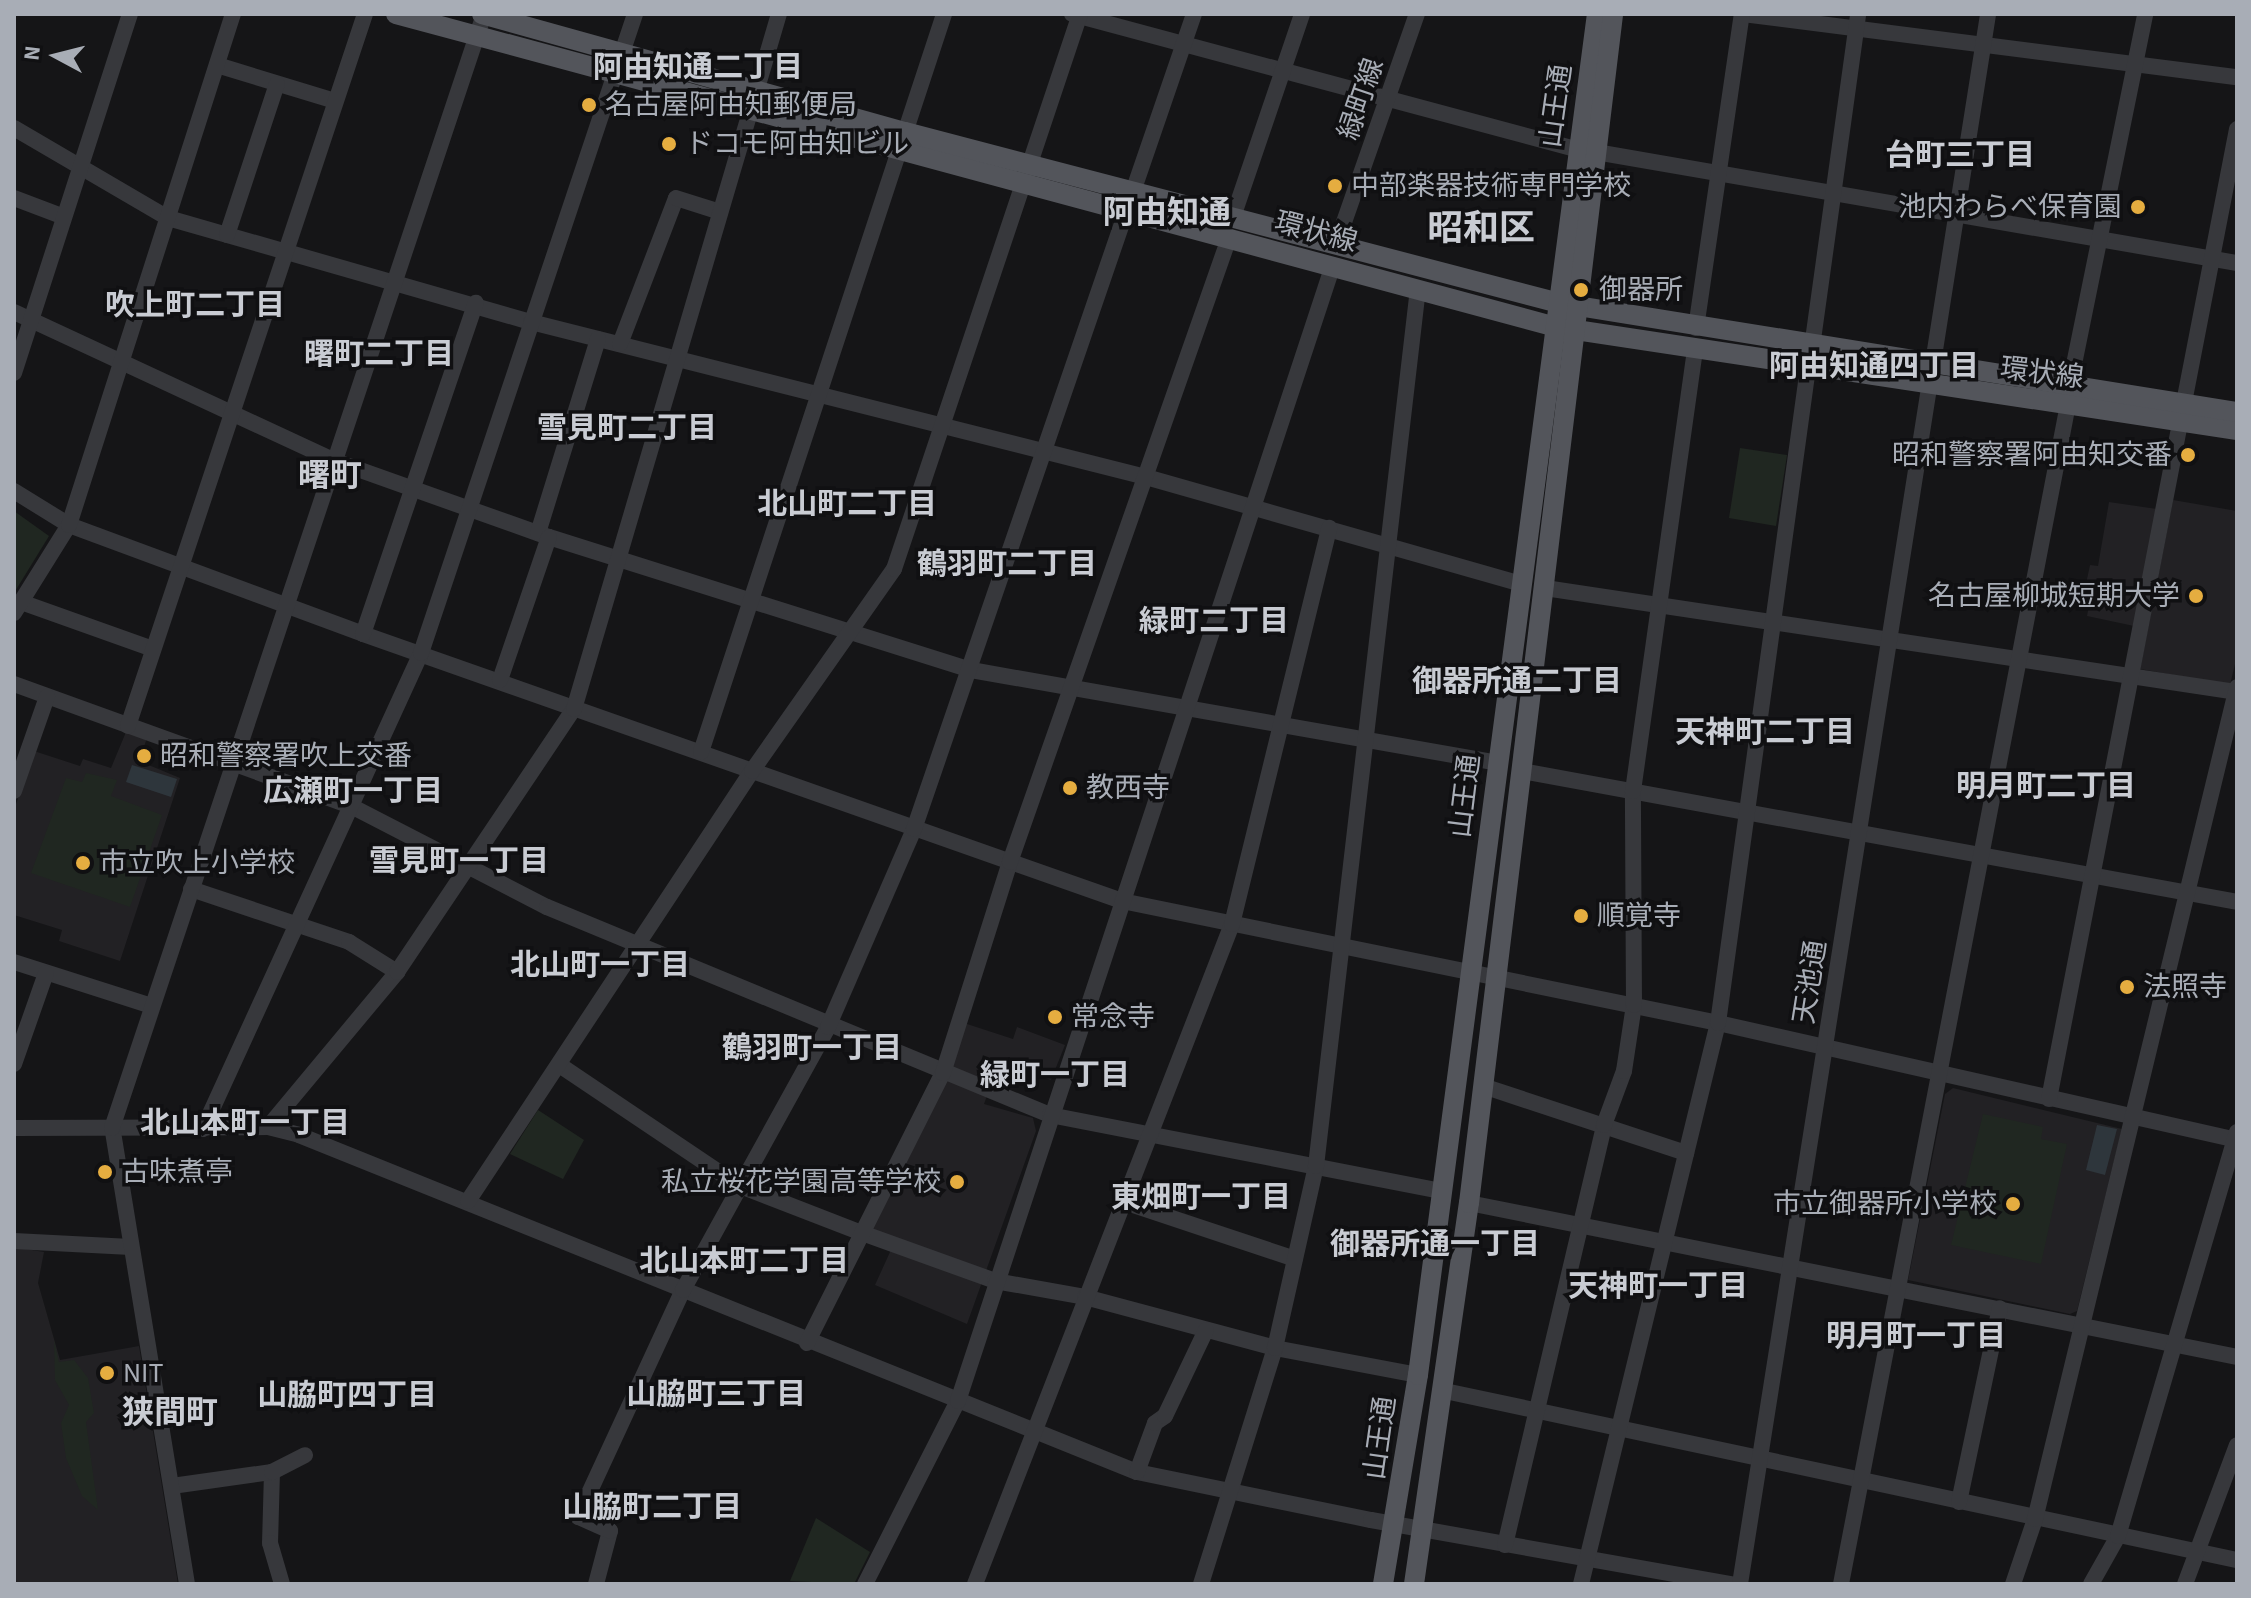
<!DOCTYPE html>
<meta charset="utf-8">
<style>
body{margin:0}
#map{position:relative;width:2251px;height:1598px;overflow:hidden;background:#151517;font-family:"Source Sans 3","Noto Sans JP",sans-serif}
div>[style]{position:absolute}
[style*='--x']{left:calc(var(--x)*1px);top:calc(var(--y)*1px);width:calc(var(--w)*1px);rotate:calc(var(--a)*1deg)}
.built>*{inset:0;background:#222124}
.green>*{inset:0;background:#202721}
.water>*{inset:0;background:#2e363c}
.minor>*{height:16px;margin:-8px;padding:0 8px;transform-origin:8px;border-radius:8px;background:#37383c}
.major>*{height:20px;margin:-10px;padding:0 10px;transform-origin:10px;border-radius:10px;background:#53555b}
.dots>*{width:22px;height:22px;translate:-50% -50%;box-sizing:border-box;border:4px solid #101012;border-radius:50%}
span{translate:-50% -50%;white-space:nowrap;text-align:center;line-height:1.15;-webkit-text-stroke:7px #101012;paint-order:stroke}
.street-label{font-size:28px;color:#a8adb6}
.poi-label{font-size:28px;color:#a8adb6}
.left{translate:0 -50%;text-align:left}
.right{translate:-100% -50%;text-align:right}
.neighbourhood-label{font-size:30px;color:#c9ccd3;font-weight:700}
.quarter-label{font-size:32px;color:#c9ccd3;font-weight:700}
.district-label{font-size:36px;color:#c9ccd3;font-weight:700}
.frame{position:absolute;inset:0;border:16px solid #a8adb6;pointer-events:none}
.north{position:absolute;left:16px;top:16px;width:80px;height:80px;-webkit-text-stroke:6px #101012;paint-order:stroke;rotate:277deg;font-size:22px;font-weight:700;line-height:32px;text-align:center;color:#a8adb6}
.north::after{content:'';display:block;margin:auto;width:28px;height:36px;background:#a8adb6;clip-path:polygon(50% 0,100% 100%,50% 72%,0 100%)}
</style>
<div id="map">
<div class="built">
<div style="clip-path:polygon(2173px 500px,2237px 511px,2237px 656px,2230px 685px,2140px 669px)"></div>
<div style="clip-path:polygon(2109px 502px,2157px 509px,2134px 626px,2087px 616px,2090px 600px,2083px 598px,2090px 565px,2098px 566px)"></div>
<div style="clip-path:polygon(126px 732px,147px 738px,139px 761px,180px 778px,120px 961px,59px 941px,62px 930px,14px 915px,14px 810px,34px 751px,80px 766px,83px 759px,111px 768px)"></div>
<div style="clip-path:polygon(964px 1023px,1013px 1039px,1017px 1027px,1065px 1045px,1051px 1080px,999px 1063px,984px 1104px,1033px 1118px,1036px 1131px,967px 1324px,875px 1285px,895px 1241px,870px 1232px)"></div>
<div style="clip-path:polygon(1953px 1088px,2122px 1129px,2077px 1311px,2070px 1314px,1908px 1280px,1945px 1094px)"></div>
<div style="clip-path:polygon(14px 1247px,44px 1252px,38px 1283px,60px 1360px,139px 1346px,178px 1584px,14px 1584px)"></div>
</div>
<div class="green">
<div style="clip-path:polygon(1740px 448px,1787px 455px,1776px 526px,1729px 518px)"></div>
<div style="clip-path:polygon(14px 511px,49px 536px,14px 593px)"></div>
<div style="clip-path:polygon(86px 773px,117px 780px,111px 796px,162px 815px,130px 907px,31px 873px,66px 778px,82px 782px)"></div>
<div style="clip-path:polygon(538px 1110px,584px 1140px,563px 1179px,510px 1154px)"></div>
<div style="clip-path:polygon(1983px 1114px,2043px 1127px,2041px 1139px,2067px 1144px,2041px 1264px,1951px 1245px)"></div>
<div style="clip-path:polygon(54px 1340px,59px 1362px,74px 1360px,88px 1378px,94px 1413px,86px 1422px,98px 1510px,82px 1496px,66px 1458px,61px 1423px,69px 1405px,55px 1380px)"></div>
<div style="clip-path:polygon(816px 1518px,870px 1552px,854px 1584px,790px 1581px)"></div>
</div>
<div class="water">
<div style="clip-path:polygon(132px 765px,177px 779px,171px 797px,126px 782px)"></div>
<div style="clip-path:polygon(2097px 1125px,2117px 1129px,2105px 1175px,2086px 1170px)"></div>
</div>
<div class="minor">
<div style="--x:1072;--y:14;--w:525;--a:15.02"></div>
<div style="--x:1743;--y:14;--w:498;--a:7.3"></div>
<div style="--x:217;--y:65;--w:123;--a:17"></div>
<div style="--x:14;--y:128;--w:178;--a:30.3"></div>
<div style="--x:168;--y:218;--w:378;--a:16"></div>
<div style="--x:531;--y:322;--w:634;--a:14.15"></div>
<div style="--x:1146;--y:477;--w:390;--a:15.9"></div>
<div style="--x:1596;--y:152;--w:651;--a:9.82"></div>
<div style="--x:14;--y:198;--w:53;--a:20.8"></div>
<div style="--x:1233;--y:217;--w:214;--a:-71.2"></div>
<div style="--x:227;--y:235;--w:159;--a:-71.7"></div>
<div style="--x:1336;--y:245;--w:245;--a:-70.7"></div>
<div style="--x:14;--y:312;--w:354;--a:24.9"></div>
<div style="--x:335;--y:461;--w:227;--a:19.6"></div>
<div style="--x:549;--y:537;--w:442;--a:17.5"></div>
<div style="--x:971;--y:670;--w:535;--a:10.01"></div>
<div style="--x:1696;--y:328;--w:317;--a:-81.7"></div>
<div style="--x:620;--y:344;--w:156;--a:-69"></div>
<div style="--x:676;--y:198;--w:46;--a:17.7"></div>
<div style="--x:1812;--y:347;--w:336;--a:-82.1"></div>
<div style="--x:14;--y:373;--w:377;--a:-72.1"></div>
<div style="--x:2070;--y:384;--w:378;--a:-78.5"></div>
<div style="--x:14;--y:491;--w:65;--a:31.7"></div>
<div style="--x:69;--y:525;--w:314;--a:20.3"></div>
<div style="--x:363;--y:634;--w:805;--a:19.38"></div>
<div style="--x:1122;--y:901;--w:608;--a:11.57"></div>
<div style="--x:1718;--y:1023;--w:532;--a:12.7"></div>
<div style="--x:538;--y:533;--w:203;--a:-72.8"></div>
<div style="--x:1545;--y:588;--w:700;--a:8.55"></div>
<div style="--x:21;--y:602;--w:140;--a:19.6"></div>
<div style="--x:14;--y:613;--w:104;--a:-58"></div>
<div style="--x:69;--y:525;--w:537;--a:-72.21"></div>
<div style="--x:363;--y:634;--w:350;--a:-71.2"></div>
<div style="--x:500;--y:680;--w:151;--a:-71.1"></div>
<div style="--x:14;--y:684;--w:358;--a:19.9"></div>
<div style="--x:351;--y:806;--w:220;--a:27.3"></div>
<div style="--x:547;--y:907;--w:544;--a:22.47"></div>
<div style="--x:1050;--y:1115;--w:399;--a:11"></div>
<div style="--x:128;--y:726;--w:750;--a:-71.59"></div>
<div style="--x:701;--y:752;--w:777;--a:-71.77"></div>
<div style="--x:1522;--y:771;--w:727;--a:10.38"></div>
<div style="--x:14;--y:791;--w:100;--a:-70.7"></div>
<div style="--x:191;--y:889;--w:167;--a:18.5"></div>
<div style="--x:349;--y:942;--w:57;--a:32"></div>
<div style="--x:14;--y:962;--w:145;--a:17.7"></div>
<div style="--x:14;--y:1064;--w:96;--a:-70.6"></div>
<div style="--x:561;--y:1066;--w:213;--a:33.9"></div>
<div style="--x:738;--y:1185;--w:133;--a:21.2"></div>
<div style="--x:862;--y:1233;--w:141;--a:19.8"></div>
<div style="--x:995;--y:1281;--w:91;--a:10.1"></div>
<div style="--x:1085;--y:1297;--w:197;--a:15"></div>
<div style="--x:1275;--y:1348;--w:146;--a:10.7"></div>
<div style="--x:1483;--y:1086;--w:214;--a:18.3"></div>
<div style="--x:2049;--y:1099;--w:988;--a:-79.03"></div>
<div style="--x:268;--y:1127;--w:202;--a:-50.2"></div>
<div style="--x:397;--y:972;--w:317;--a:-56.1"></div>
<div style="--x:574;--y:709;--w:725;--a:-73.57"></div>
<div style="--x:14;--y:1128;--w:254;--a:-0.2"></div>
<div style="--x:268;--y:1127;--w:32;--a:14"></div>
<div style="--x:299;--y:1135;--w:903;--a:21.91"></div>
<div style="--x:1137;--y:1472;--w:239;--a:11.6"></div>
<div style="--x:1371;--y:1520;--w:367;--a:10.1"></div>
<div style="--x:203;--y:1129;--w:524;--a:-65.39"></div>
<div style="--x:421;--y:653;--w:674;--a:-71.48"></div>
<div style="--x:468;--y:1201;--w:515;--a:-56.56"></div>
<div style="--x:752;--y:771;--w:247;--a:-54.9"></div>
<div style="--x:894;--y:569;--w:585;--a:-71.47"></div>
<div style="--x:1124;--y:1202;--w:180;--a:18.4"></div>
<div style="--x:1469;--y:1203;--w:783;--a:11.34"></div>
<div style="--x:14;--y:1241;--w:117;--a:2.9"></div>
<div style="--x:807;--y:1343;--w:302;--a:-63.3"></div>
<div style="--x:943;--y:1073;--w:221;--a:-72.4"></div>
<div style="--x:1010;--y:862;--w:661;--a:-70.66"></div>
<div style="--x:1445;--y:1391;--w:810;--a:12.05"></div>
<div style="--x:272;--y:1472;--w:71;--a:91.6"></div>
<div style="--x:270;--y:1543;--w:43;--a:73.7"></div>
<div style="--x:1137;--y:1472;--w:52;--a:-69.8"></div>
<div style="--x:1155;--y:1423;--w:12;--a:-35"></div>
<div style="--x:1165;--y:1416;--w:95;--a:-64.5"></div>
<div style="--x:172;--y:1486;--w:101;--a:-8"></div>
<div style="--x:272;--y:1472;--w:37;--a:-27"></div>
<div style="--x:1959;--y:1502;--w:198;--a:-78.1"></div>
<div style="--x:1505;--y:1545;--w:432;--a:-76.7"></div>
<div style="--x:1604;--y:1125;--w:58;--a:-69.7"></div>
<div style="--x:1624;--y:1071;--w:67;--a:-81.4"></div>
<div style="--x:1634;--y:1005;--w:214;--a:-90.3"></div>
<div style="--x:1633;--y:791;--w:445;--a:-82"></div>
<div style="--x:187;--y:1584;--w:462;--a:-99.3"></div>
<div style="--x:112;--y:1128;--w:1174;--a:-71.53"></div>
<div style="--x:596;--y:1584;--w:55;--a:-75.2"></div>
<div style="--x:610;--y:1531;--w:35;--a:-156"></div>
<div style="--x:578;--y:1517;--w:250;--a:-65.2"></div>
<div style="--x:683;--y:1290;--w:300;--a:-61.1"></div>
<div style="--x:828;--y:1027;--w:216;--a:-66.5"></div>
<div style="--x:914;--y:829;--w:862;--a:-71.04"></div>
<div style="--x:865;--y:1584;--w:205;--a:-63.1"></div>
<div style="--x:958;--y:1401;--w:1196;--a:-71.73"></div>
<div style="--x:975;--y:1584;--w:708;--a:-68.72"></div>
<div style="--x:1232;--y:924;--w:408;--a:-76.2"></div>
<div style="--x:1201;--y:1584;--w:247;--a:-72.6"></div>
<div style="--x:1275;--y:1348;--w:187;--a:-77.3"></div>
<div style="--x:1316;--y:1166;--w:883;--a:-83.37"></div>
<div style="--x:1581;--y:1584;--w:577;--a:-76.28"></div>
<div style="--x:1718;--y:1023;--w:661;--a:-82.18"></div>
<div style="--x:1740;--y:1584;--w:1589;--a:-81.02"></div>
<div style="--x:1841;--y:1584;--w:1202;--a:-79.11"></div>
<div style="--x:2013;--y:1584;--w:69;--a:-71.3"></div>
<div style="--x:2035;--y:1519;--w:856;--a:-76.35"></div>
<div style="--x:2091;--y:1584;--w:55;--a:-60.6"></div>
<div style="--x:2118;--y:1536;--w:421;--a:-73.6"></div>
<div style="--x:2185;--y:1584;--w:148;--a:-69.5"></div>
</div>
<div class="major">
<div style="--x:396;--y:14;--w:1201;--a:15.1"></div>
<div style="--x:1556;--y:327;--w:689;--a:8.6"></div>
<div style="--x:482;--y:14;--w:439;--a:15.6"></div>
<div style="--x:905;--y:132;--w:676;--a:14.65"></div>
<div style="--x:1559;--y:303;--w:687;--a:9.13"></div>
<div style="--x:1383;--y:1584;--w:212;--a:-80.5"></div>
<div style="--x:1418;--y:1375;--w:1373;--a:-82.51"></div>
<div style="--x:1414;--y:1584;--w:385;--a:-81.8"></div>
<div style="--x:1469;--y:1203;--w:1198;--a:-83.09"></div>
</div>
<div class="dots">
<div style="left:589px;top:105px;background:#e5ad40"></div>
<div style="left:669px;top:144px;background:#e5ad40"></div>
<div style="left:1335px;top:186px;background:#e5ad40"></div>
<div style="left:2138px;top:207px;background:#e5ad40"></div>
<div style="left:1581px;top:290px;background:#e5ad40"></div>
<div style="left:2188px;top:455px;background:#e5ad40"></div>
<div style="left:2196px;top:596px;background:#e5ad40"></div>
<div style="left:144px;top:756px;background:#e5ad40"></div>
<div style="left:1070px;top:788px;background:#e5ad40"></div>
<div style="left:83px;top:863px;background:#e5ad40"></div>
<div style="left:1581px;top:916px;background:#e5ad40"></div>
<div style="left:2127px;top:987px;background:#e5ad40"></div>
<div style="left:1055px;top:1017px;background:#e5ad40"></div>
<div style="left:105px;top:1172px;background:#e5ad40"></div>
<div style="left:957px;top:1182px;background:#e5ad40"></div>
<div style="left:2013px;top:1204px;background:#e5ad40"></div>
<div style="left:107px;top:1373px;background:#e5ad40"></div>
</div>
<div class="street-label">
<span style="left:1361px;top:99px;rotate:-71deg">緑町線</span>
<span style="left:1556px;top:106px;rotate:-82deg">山王通</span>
<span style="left:1316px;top:232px;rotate:15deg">環状線</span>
<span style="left:2042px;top:373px;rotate:7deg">環状線</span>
<span style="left:1465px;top:796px;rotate:-83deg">山王通</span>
<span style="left:1810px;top:982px;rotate:-81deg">天池通</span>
<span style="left:1380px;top:1438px;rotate:-82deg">山王通</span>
</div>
<div class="poi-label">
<span class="left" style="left:605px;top:105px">名古屋阿由知郵便局</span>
<span class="left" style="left:685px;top:144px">ドコモ阿由知ビル</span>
<span class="left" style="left:1351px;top:186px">中部楽器技術専門学校</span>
<span class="right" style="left:2122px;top:207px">池内わらべ保育園</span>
<span class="left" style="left:1599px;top:290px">御器所</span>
<span class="right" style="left:2172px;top:455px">昭和警察署阿由知交番</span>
<span class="right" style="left:2180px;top:596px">名古屋柳城短期大学</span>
<span class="left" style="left:160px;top:756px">昭和警察署吹上交番</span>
<span class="left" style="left:1086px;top:788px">教西寺</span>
<span class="left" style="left:99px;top:863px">市立吹上小学校</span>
<span class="left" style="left:1597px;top:916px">順覚寺</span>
<span class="left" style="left:2143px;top:987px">法照寺</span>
<span class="left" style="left:1071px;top:1017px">常念寺</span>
<span class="left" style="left:121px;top:1172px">古味煮亭</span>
<span class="right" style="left:941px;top:1182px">私立桜花学園高等学校</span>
<span class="right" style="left:1997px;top:1204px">市立御器所小学校</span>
<span class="left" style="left:123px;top:1373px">NIT</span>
</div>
<div class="neighbourhood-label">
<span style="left:698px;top:68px">阿由知通二丁目</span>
<span style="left:1960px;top:156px">台町三丁目</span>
<span style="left:195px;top:306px">吹上町二丁目</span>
<span style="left:379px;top:355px">曙町二丁目</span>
<span style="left:1874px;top:367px">阿由知通四丁目</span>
<span style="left:627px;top:429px">雪見町二丁目</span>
<span style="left:847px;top:505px">北山町二丁目</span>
<span style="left:1007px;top:565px">鶴羽町二丁目</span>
<span style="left:1214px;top:622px">緑町二丁目</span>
<span style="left:1517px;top:682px">御器所通二丁目</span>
<span style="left:1765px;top:733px">天神町二丁目</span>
<span style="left:2046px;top:787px">明月町二丁目</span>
<span style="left:353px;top:792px">広瀬町一丁目</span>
<span style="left:459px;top:862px">雪見町一丁目</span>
<span style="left:600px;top:966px">北山町一丁目</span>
<span style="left:812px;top:1049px">鶴羽町一丁目</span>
<span style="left:1055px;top:1076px">緑町一丁目</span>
<span style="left:245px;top:1124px">北山本町一丁目</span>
<span style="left:1201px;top:1198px">東畑町一丁目</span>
<span style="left:1435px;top:1245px">御器所通一丁目</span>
<span style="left:744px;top:1262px">北山本町二丁目</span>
<span style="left:1658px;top:1287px">天神町一丁目</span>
<span style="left:1916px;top:1337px">明月町一丁目</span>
<span style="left:716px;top:1395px">山脇町三丁目</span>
<span style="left:347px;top:1396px">山脇町四丁目</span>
<span style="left:652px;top:1508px">山脇町二丁目</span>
</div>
<div class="quarter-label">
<span style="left:1167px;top:213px">阿由知通</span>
<span style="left:330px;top:476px">曙町</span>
<span style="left:170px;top:1413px">狭間町</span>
</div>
<div class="district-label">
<span style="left:1481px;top:229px">昭和区</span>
</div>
<div class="frame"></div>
<div class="north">N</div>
</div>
